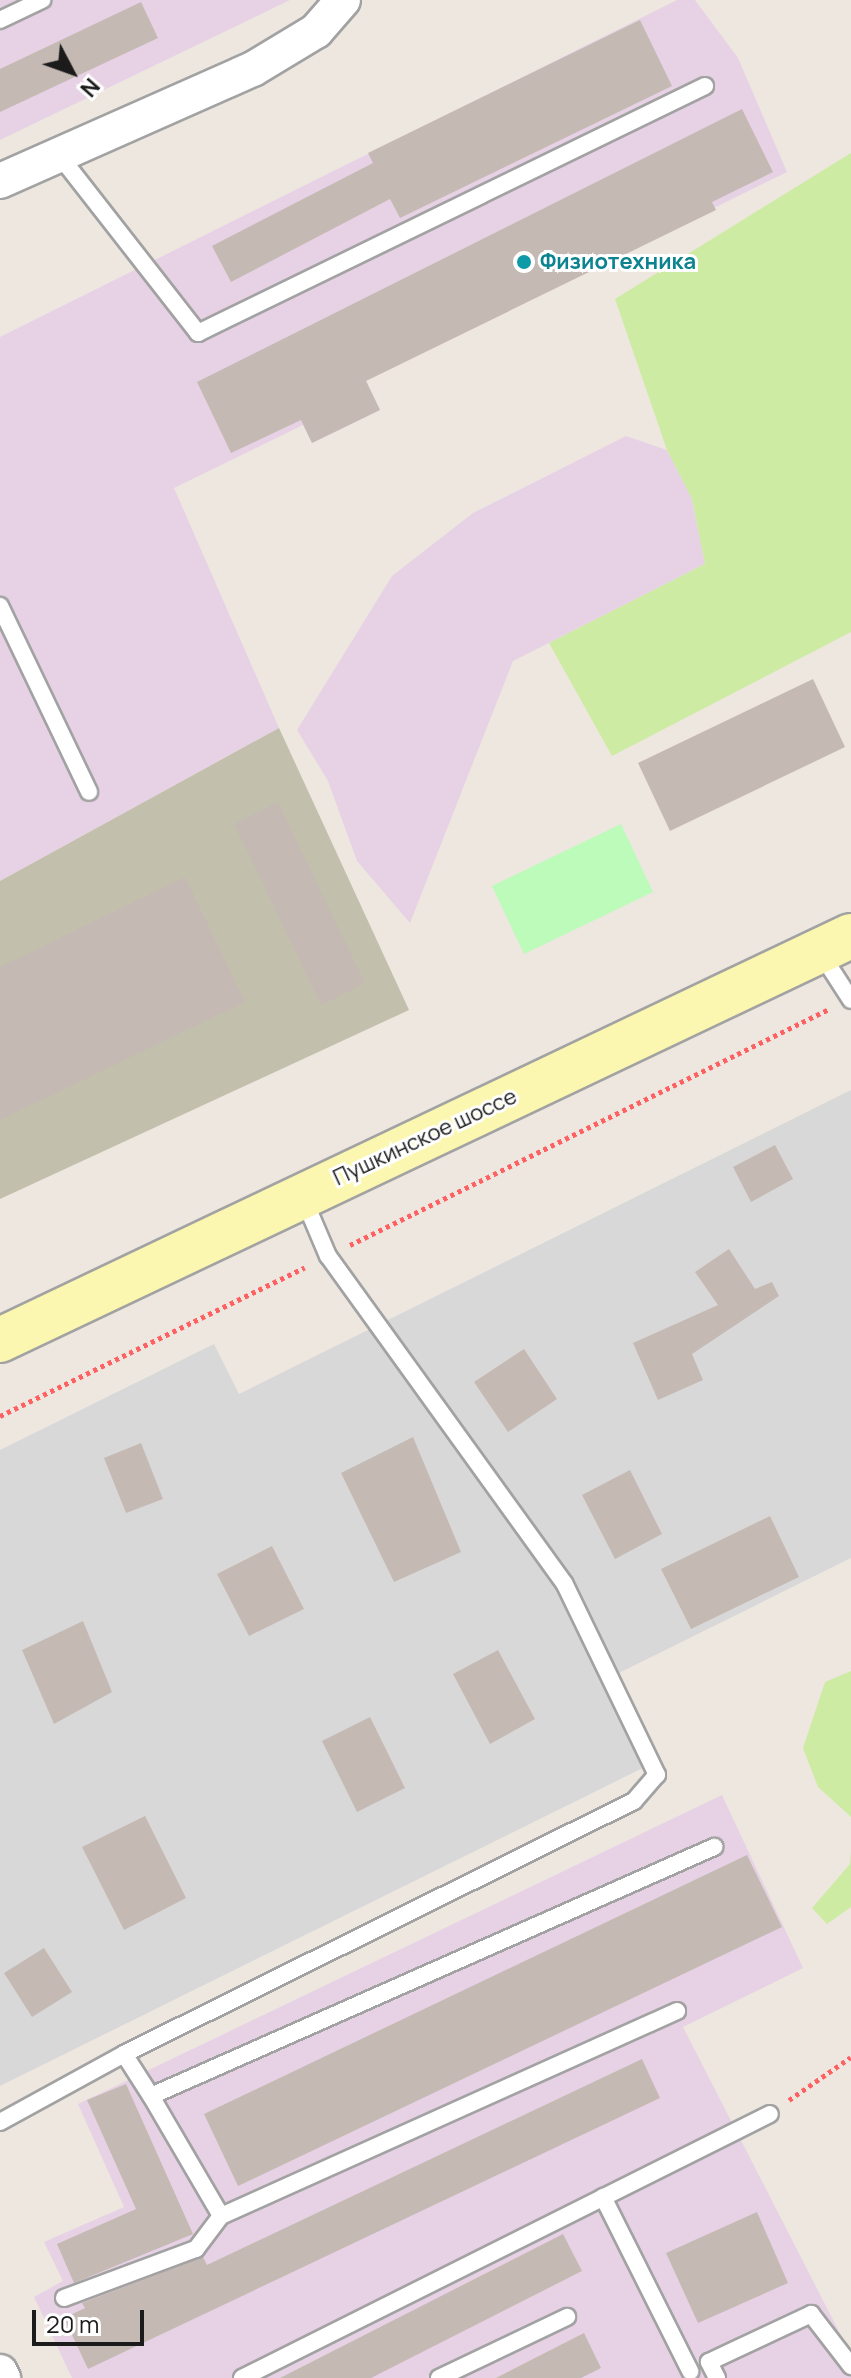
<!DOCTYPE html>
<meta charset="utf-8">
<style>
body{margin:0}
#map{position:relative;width:851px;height:2378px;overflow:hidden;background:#ede7e0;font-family:Manrope,sans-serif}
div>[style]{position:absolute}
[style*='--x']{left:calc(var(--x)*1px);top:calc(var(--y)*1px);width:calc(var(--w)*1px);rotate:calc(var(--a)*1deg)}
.residential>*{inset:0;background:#d9d8d8}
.industrial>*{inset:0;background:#e7d2e5}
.construction>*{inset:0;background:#c2bfac}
.grass>*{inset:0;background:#ceeba3}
.park>*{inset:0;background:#bcfbb9}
.building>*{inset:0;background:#c5b9b3}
.path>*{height:5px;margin-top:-2.5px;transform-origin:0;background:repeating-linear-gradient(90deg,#ff6061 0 4px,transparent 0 8px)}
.roads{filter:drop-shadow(2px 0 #a2a2a2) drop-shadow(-2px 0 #a2a2a2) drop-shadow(0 2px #a2a2a2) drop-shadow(0 -2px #a2a2a2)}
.lane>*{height:16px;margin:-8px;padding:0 8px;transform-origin:8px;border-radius:8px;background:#fff}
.street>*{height:34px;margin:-17px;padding:0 17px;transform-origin:17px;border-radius:17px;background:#fff}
.secondary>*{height:44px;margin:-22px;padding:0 22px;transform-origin:22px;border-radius:22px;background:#fcf7b0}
.dots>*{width:22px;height:22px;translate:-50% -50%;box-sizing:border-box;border:4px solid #fff;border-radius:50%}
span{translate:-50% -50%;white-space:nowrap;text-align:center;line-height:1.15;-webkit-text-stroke:6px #fff;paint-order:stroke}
.culture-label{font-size:22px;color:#0d838f;font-weight:700}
.left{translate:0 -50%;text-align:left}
.street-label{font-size:22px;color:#1b1b1b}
.north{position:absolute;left:32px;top:32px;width:80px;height:80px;-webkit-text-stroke:6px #fff;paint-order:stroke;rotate:131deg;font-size:22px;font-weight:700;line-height:32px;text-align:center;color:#1b1b1b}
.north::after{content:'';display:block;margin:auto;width:28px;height:36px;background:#1b1b1b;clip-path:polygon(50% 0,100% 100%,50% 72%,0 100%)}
.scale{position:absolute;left:32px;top:2310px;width:112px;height:36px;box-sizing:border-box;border:4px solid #1b1b1b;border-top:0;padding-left:10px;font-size:24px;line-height:28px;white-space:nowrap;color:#1b1b1b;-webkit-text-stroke:6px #fff;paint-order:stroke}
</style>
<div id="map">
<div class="residential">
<div style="clip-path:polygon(851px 1090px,851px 1558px,619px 1673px,661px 1759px,0 2086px,0 1450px,214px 1344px,239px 1394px)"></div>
</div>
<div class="industrial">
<div style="clip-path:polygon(0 0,290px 0,0 140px)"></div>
<div style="clip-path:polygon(677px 0,695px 0,738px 58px,787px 172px,366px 380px,380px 410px,312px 443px,303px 425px,174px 488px,279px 728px,0 881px,0 337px)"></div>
<div style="clip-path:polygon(626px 436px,667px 450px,692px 499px,705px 564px,513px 661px,410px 923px,357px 861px,328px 781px,297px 730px,392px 576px,473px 513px)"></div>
<div style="clip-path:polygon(722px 1795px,803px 1968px,683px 2027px,851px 2355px,851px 2378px,72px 2378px,34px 2297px,63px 2281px,44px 2242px,124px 2207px,78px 2104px)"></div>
</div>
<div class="construction">
<div style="clip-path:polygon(279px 728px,409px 1010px,0 1199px,0 881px)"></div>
</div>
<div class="grass">
<div style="clip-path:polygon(851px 153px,851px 632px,612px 756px,549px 643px,705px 564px,692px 499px,667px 450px,615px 299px)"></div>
<div style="clip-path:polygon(851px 1671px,851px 1817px,818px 1787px,803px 1748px,825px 1682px)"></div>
<div style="clip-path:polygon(851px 1850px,851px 1907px,827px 1924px,812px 1908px,850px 1864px)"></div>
</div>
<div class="park">
<div style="clip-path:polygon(621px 824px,653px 892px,524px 954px,492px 886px)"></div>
</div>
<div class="building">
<div style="clip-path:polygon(141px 2px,158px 38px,0 112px,0 69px)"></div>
<div style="clip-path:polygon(640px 20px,672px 86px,400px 218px,390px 199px,231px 282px,212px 246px,373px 163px,368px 153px)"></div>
<div style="clip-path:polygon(742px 109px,773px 172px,712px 202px,716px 210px,366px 381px,380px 410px,312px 443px,301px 420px,231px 453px,197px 382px)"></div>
<div style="clip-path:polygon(813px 679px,845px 747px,670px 831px,638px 763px)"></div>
<div style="clip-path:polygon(278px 802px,365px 983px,321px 1005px,234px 824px)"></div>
<div style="clip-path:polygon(185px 877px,245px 1002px,0 1120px,0 967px)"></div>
<div style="clip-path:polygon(775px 1145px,793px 1179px,751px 1202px,733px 1167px)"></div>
<div style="clip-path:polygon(729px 1249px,755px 1289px,772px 1282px,779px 1296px,692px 1354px,703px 1380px,658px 1400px,633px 1343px,718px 1305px,695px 1272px)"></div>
<div style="clip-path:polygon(524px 1349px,557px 1399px,508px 1432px,474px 1382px)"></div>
<div style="clip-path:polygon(413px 1437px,461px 1552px,394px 1582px,341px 1473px)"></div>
<div style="clip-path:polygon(141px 1443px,163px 1499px,126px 1513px,104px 1458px)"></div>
<div style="clip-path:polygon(630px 1470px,662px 1534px,615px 1559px,582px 1495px)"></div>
<div style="clip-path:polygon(770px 1516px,799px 1577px,691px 1629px,661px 1569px)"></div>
<div style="clip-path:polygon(272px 1546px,304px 1609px,249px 1636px,217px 1574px)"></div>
<div style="clip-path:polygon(83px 1621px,112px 1692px,54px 1724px,22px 1650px)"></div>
<div style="clip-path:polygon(498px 1650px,535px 1719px,490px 1744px,453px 1674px)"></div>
<div style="clip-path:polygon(370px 1717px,405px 1788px,357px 1812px,322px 1741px)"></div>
<div style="clip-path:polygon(145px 1816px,186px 1898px,124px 1930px,82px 1847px)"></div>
<div style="clip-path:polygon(747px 1855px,782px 1927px,238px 2186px,204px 2114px)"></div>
<div style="clip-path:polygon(44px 1948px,72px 1992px,32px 2017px,4px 1973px)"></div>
<div style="clip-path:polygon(642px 2059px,660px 2098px,88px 2369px,64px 2318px,85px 2308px,82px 2303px,203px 2257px,207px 2265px)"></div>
<div style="clip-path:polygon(126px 2084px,193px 2234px,74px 2283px,57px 2244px,136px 2209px,87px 2100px)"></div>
<div style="clip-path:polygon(757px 2212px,788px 2283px,698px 2323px,666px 2253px)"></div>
<div style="clip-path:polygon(563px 2234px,582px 2271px,371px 2378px,280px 2378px)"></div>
<div style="clip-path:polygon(584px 2333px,601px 2368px,581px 2378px,496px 2378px)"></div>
</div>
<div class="path">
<div style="--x:350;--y:1245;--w:534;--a:-26.23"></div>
<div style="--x:0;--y:1416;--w:339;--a:-26"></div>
<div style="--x:789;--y:2100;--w:75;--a:-34.7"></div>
</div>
<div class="roads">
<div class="lane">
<div style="--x:0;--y:20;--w:47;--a:-25.5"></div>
<div style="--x:59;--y:155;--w:226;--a:52"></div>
<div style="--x:198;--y:333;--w:564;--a:-25.97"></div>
<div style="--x:0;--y:606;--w:206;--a:64.4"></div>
<div style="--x:820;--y:952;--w:57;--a:57.1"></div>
<div style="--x:124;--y:2054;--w:569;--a:-26.39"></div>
<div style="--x:634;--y:1801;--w:35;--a:-49"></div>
<div style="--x:657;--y:1775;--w:213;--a:-115.8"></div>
<div style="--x:564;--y:1583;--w:403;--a:-125.8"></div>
<div style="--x:328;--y:1256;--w:64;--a:-113"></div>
<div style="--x:151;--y:2096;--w:139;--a:59.7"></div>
<div style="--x:221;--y:2216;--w:500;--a:-24.2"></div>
<div style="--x:0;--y:2122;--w:141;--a:-28.7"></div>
<div style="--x:124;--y:2054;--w:50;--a:57.3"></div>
<div style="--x:151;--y:2096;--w:616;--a:-23.86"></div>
<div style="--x:603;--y:2197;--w:195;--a:63.4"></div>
<div style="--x:64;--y:2298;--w:141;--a:-20.4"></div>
<div style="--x:196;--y:2249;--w:41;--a:-52.9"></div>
<div style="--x:242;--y:2378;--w:590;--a:-26.57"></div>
<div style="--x:439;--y:2378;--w:142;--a:-25.5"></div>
<div style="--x:717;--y:2378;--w:18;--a:-117"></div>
<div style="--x:709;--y:2362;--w:113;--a:-25.2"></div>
<div style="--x:811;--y:2314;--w:66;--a:52.4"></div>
</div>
<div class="street">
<div style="--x:0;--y:181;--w:277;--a:-23.9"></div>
<div style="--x:253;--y:69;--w:74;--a:-31.1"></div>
<div style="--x:316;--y:31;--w:41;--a:-48.9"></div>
<div style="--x:0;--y:2372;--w:7;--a:63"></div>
</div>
<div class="secondary">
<div style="--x:0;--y:1340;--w:942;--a:-25.4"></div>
</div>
</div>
<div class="dots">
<div style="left:524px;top:262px;background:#0f9aa8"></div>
</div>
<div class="culture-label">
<span class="left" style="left:540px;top:262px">Физиотехника</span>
</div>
<div class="street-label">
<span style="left:425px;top:1137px;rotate:-25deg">Пушкинское шоссе</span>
</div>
<div class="north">N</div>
<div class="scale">20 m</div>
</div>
